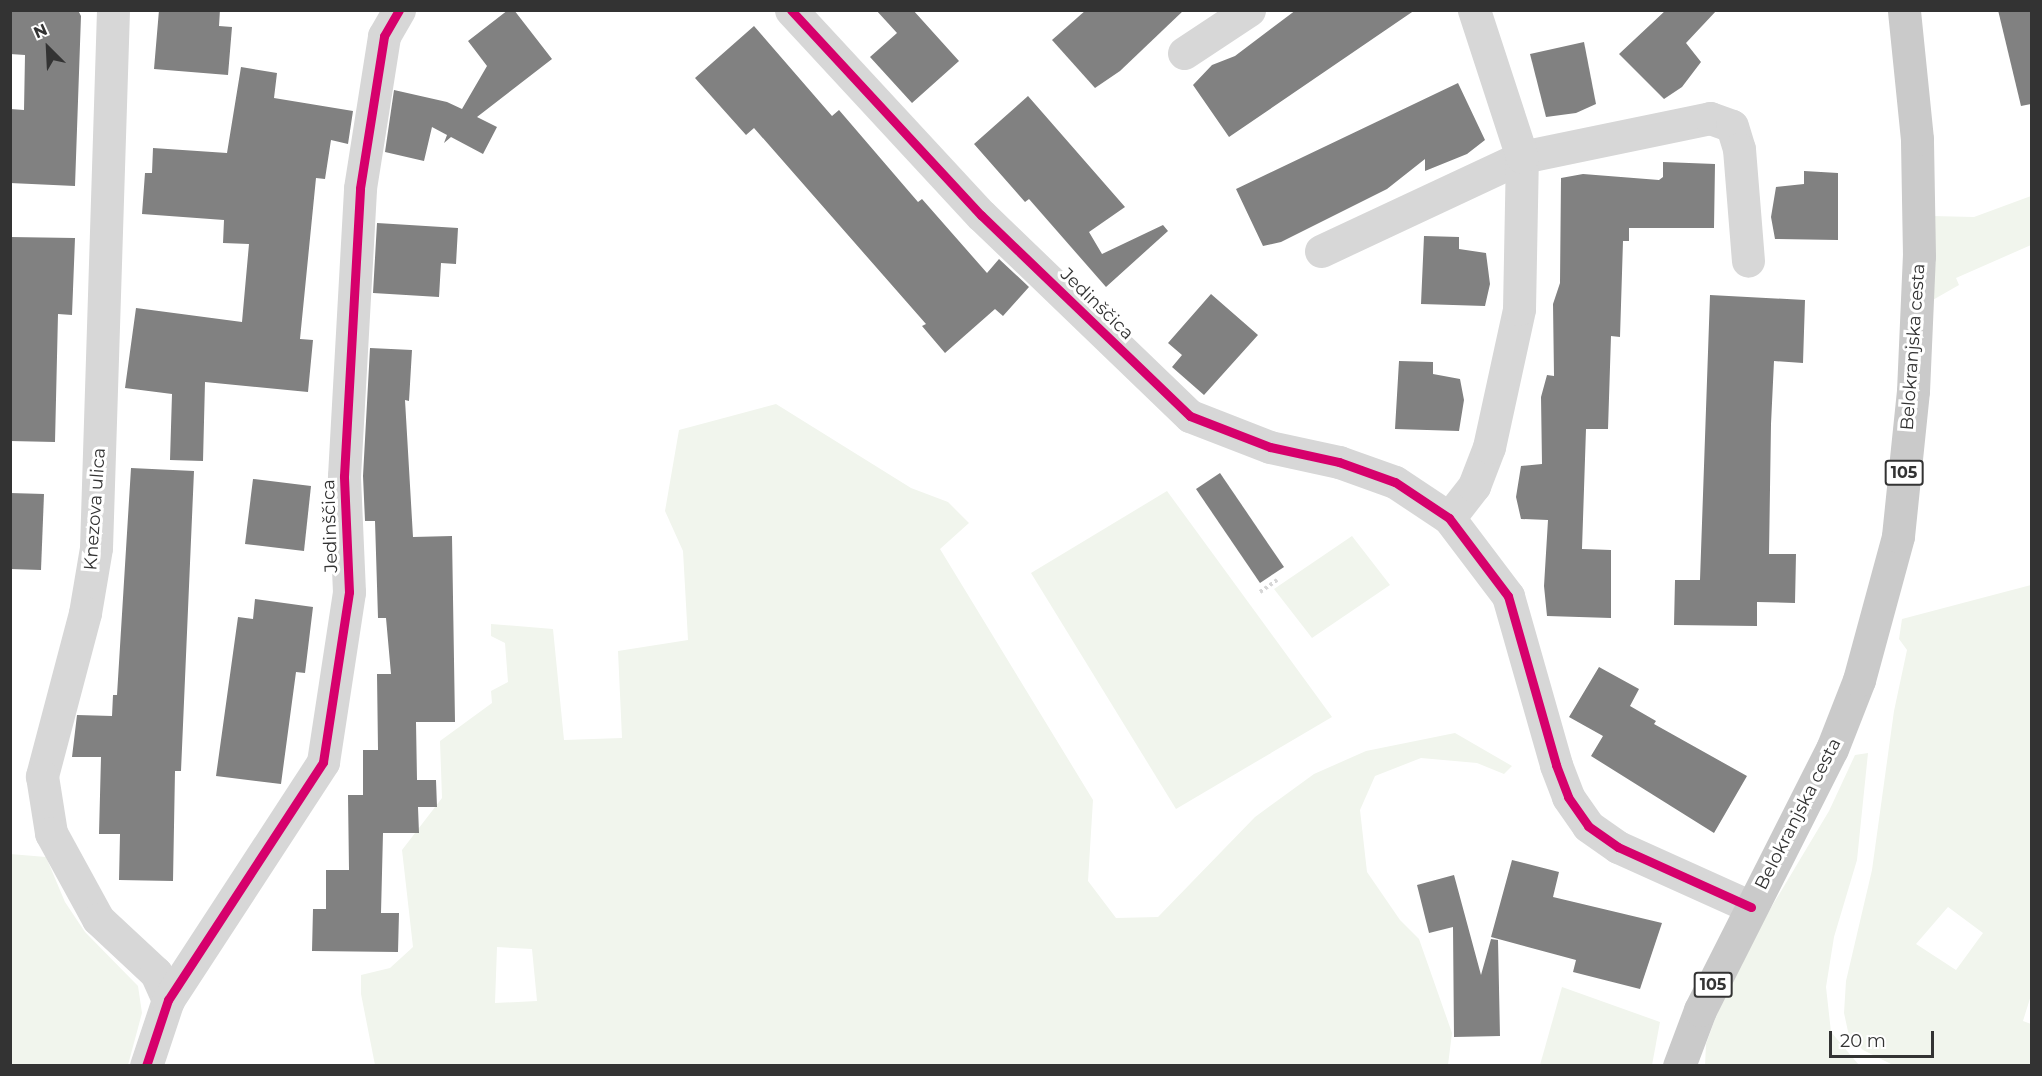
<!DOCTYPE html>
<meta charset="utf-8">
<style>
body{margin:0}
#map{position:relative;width:2042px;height:1076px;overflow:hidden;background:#fff;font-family:Montserrat,sans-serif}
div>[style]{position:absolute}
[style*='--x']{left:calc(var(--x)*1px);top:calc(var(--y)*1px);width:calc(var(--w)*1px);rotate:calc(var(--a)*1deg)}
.green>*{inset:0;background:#f1f5ed}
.building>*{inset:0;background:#818181}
.path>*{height:4px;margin-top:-2px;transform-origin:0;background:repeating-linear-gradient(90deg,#d6d6d6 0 3px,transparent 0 6px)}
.minor>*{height:33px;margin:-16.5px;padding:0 16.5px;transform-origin:16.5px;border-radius:16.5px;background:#d7d7d7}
.primary>*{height:33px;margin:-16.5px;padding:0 16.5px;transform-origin:16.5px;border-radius:16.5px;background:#cacaca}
.cycleway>*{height:9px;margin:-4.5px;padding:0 4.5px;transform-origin:4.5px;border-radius:4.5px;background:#d6006c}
span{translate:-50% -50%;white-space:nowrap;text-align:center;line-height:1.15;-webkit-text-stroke:6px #fff;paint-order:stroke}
.shield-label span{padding:2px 4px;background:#fff;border:2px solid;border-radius:4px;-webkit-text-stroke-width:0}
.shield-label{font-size:16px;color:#333;font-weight:700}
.street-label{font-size:18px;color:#333}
.frame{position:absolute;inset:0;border:12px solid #333;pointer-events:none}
.north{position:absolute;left:18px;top:18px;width:60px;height:60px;-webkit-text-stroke:4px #fff;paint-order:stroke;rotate:336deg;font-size:16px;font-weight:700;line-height:24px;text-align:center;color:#333}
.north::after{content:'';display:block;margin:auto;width:21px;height:27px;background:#333;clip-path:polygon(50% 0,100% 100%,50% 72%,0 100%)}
.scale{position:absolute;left:1829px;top:1031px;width:105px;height:27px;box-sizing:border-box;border:3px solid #333;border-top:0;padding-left:8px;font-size:18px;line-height:21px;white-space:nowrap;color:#333;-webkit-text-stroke:4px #fff;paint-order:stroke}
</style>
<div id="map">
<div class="green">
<div style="clip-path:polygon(2031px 196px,2031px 245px,1956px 278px,1959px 285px,1931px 301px,1932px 216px,1974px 217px)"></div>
<div style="clip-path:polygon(evenodd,776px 404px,911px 488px,948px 502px,969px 523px,940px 549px,1093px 800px,1088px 881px,1116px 918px,1158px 917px,1255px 817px,1314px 774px,1366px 751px,1455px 733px,1512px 766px,1504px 774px,1477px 763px,1421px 758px,1375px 776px,1360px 810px,1367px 872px,1400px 920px,1419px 939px,1452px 1033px,1448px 1065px,375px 1065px,361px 994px,361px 975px,390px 968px,413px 947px,402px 850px,442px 798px,440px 741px,492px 703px,491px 691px,508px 682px,505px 643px,491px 636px,491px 624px,553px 629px,564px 740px,622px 738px,618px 651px,688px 640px,683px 551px,665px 511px,679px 430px,776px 404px,497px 947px,532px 949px,537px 1001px,495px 1003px,497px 947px)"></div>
<div style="clip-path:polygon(1167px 491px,1332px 717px,1176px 809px,1031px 573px)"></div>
<div style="clip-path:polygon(1352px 536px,1390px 585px,1312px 638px,1274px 589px)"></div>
<div style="clip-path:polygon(evenodd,2031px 585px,2032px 992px,2023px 1021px,2031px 1024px,2031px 1065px,1893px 1065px,1863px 1050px,1849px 1036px,1844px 1013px,1846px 981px,1872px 870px,1894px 711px,1907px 650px,1899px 639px,1902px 619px,2031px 585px,1948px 907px,1983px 933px,1956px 970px,1916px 944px,1948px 907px)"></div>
<div style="clip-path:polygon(1868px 753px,1857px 860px,1834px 937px,1826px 987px,1831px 1032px,1859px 1065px,1705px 1066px,1706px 1044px,1732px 973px,1829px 811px,1855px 755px)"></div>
<div style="clip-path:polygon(10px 854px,46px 857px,65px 902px,85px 932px,138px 986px,142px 1013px,128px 1065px,11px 1065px)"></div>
<div style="clip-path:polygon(1562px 987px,1660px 1022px,1652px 1065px,1540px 1065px)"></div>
</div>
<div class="building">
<div style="clip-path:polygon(10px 10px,78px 10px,81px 16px,75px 186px,10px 183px,10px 109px,24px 110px,25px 55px,10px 54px)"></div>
<div style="clip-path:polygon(159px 10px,220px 10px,219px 26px,232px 27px,228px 75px,154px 69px)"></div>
<div style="clip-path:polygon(508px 10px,514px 10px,552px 59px,477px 117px,497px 127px,483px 154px,451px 137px,444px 143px,447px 135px,432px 127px,424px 161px,385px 152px,394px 90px,447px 102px,462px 109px,487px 66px,468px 41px)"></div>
<div style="clip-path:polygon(876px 10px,913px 10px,959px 61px,912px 103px,870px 57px,897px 33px)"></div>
<div style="clip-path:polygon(1086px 10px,1184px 10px,1120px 71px,1095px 88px,1052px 40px)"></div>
<div style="clip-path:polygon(1296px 10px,1415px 10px,1229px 137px,1193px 85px,1212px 65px,1235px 56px)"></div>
<div style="clip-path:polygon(1666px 10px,1717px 10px,1686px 43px,1701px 62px,1682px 87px,1664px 99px,1619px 54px)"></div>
<div style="clip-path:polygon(1998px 10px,2031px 10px,2031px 104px,2021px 106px)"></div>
<div style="clip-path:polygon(754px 26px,832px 116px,839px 110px,918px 202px,922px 199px,987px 273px,999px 259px,1029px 287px,1003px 316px,995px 309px,945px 353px,922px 326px,926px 324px,754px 128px,746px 135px,695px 78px)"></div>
<div style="clip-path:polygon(1584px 42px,1596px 104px,1576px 113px,1546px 117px,1530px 54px)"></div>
<div style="clip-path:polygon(241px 67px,277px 73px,274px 98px,353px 111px,348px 144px,331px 140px,325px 179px,316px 178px,300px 339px,313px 340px,308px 392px,205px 382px,203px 461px,170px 460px,172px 394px,125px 388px,136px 308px,242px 322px,249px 244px,223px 243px,224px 220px,142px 214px,145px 173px,152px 173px,153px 148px,227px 153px)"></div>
<div style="clip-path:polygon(1458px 83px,1485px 140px,1467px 154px,1425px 171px,1425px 159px,1387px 189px,1281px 242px,1263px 246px,1236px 189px)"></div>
<div style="clip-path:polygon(1028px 96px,1125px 207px,1089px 232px,1102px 254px,1163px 225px,1168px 231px,1106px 287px,1029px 199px,1025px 202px,974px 144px)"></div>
<div style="clip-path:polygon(1663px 162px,1715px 164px,1714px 228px,1629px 228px,1629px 241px,1623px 241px,1620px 337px,1611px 336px,1608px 429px,1586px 429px,1582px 549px,1611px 550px,1611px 618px,1547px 616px,1544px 586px,1548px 520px,1521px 519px,1516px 497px,1521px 466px,1542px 464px,1541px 397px,1547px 375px,1554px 376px,1553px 304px,1560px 283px,1561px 178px,1583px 174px,1659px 180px,1663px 177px)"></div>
<div style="clip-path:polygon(1804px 171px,1838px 173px,1838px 240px,1775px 239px,1771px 217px,1776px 187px,1804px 184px)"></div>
<div style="clip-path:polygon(377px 223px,458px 228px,456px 264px,441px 263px,439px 297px,373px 293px)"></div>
<div style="clip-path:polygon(1424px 236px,1459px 237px,1459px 249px,1486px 253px,1490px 284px,1485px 306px,1421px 304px)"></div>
<div style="clip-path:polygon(10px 237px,75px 238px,72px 315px,58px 314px,55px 442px,10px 441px)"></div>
<div style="clip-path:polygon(1211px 294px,1258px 335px,1204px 395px,1172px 367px,1182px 355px,1168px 343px)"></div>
<div style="clip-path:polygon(1710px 295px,1805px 300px,1803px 363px,1774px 361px,1771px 424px,1769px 554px,1796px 554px,1795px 603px,1757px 602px,1757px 626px,1674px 625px,1675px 580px,1700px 580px)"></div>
<div style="clip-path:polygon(370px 348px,412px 350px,409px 401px,405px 400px,413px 537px,452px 536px,455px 722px,416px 722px,417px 780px,436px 780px,437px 807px,418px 807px,419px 833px,383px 833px,381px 913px,399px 913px,398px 952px,312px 951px,313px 909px,326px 909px,326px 870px,349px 870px,348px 795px,363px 795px,363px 750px,378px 750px,377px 674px,391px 674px,386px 618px,378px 618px,375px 521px,365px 521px,363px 476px)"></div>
<div style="clip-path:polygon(1399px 361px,1433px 362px,1433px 374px,1460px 379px,1464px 400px,1459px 431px,1395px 429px)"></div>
<div style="clip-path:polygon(131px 468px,194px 471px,181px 771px,175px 771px,173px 881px,119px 880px,120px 834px,99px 834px,101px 757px,72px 757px,77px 715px,112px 716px,113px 695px,117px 695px)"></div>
<div style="clip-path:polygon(1220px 473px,1284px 567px,1260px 583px,1196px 489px)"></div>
<div style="clip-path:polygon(253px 479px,311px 486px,304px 551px,245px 544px)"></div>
<div style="clip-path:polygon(10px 493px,44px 494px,41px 570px,10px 569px)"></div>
<div style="clip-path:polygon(255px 599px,313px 607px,305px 673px,296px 672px,281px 784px,216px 776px,238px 617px,253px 619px)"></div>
<div style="clip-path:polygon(1599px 667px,1639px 689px,1630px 706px,1656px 721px,1654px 724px,1747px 776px,1714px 833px,1591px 756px,1603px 736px,1569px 717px)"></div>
<div style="clip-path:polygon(1512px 860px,1559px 872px,1553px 897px,1662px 923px,1640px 989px,1573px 972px,1576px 960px,1491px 937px)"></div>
<div style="clip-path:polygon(1454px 875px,1481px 975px,1491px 939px,1498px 940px,1500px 1036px,1454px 1037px,1453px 927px,1429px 933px,1417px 885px)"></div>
</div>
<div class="path">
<div style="--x:1260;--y:592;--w:21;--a:-35"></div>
</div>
<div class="minor">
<div style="--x:113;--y:10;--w:538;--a:91.81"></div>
<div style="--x:96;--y:548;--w:66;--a:99.6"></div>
<div style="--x:85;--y:613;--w:169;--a:104.8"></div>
<div style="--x:42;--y:776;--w:58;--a:81"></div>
<div style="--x:51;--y:833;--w:98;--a:61.3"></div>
<div style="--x:98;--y:919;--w:79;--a:43"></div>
<div style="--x:156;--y:973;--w:30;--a:66"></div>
<div style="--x:791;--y:10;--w:280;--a:47.2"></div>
<div style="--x:981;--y:215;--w:290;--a:43.9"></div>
<div style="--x:1190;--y:416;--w:86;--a:21.2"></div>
<div style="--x:1270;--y:447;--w:71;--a:12.3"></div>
<div style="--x:1339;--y:462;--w:59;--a:19.7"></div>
<div style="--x:1395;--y:482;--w:65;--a:33.7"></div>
<div style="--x:1449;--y:518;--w:98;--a:52.9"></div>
<div style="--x:1508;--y:596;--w:176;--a:74.1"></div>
<div style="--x:1556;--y:765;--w:34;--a:69"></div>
<div style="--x:1568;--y:797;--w:35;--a:55"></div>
<div style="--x:1588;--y:826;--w:37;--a:35"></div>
<div style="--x:1618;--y:847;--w:146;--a:24.3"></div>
<div style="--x:1184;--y:53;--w:78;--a:-33.5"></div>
<div style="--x:1321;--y:251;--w:222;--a:-25.1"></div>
<div style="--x:1522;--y:157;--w:192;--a:-11.7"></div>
<div style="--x:1710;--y:118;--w:23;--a:20"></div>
<div style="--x:1732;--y:126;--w:24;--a:73"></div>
<div style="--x:1739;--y:149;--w:112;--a:85.4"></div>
<div style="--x:1449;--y:518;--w:41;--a:-52"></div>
<div style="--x:1474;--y:486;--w:42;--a:-69"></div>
<div style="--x:1489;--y:447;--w:141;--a:-77.7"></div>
<div style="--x:1519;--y:309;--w:152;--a:-88.9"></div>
<div style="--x:1522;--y:157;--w:155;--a:-108.1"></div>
<div style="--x:146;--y:1066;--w:70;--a:-71.6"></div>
<div style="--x:168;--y:1000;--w:284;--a:-56.9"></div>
<div style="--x:323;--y:762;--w:172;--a:-81.3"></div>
<div style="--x:349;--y:592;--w:116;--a:-92.5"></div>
<div style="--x:344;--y:476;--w:288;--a:-86.8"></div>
<div style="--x:360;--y:188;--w:154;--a:-81"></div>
<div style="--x:384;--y:36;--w:30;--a:-60"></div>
</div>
<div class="primary">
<div style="--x:1679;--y:1066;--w:60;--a:-69.4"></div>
<div style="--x:1700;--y:1010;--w:292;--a:-63.2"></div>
<div style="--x:1832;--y:749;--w:74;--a:-68.6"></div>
<div style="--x:1859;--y:680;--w:149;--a:-74.8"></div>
<div style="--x:1898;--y:536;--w:146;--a:-84.1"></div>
<div style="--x:1913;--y:391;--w:135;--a:-87.5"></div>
<div style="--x:1919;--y:256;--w:117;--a:-91"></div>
<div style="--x:1917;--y:139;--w:130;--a:-95.8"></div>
</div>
<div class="cycleway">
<div style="--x:791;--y:10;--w:280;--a:47.2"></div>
<div style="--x:981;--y:215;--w:290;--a:43.9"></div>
<div style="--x:1190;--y:416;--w:86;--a:21.2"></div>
<div style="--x:1270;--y:447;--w:71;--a:12.3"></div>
<div style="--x:1339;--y:462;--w:59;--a:19.7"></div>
<div style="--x:1395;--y:482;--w:65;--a:33.7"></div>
<div style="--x:1449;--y:518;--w:98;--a:52.9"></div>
<div style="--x:1508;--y:596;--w:176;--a:74.1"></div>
<div style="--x:1556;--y:765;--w:34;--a:69"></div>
<div style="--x:1568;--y:797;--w:35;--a:55"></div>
<div style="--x:1588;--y:826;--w:37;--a:35"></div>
<div style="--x:1618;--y:847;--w:146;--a:24.3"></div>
<div style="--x:146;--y:1066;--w:70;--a:-71.6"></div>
<div style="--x:168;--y:1000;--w:284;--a:-56.9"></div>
<div style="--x:323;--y:762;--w:172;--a:-81.3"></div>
<div style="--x:349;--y:592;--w:116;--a:-92.5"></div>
<div style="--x:344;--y:476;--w:288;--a:-86.8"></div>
<div style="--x:360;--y:188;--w:154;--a:-81"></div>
<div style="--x:384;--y:36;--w:30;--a:-60"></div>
</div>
<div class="shield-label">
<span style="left:1904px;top:473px">105</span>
<span style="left:1713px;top:985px">105</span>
</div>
<div class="street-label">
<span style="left:1097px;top:304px;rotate:44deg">Jedinščica</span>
<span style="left:1913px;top:347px;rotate:-86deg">Belokranjska cesta</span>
<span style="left:95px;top:509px;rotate:-86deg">Knezova ulica</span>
<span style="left:330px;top:526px;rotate:-92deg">Jedinščica</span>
<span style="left:1798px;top:814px;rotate:-63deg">Belokranjska cesta</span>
</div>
<div class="frame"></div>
<div class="north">N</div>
<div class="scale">20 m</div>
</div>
